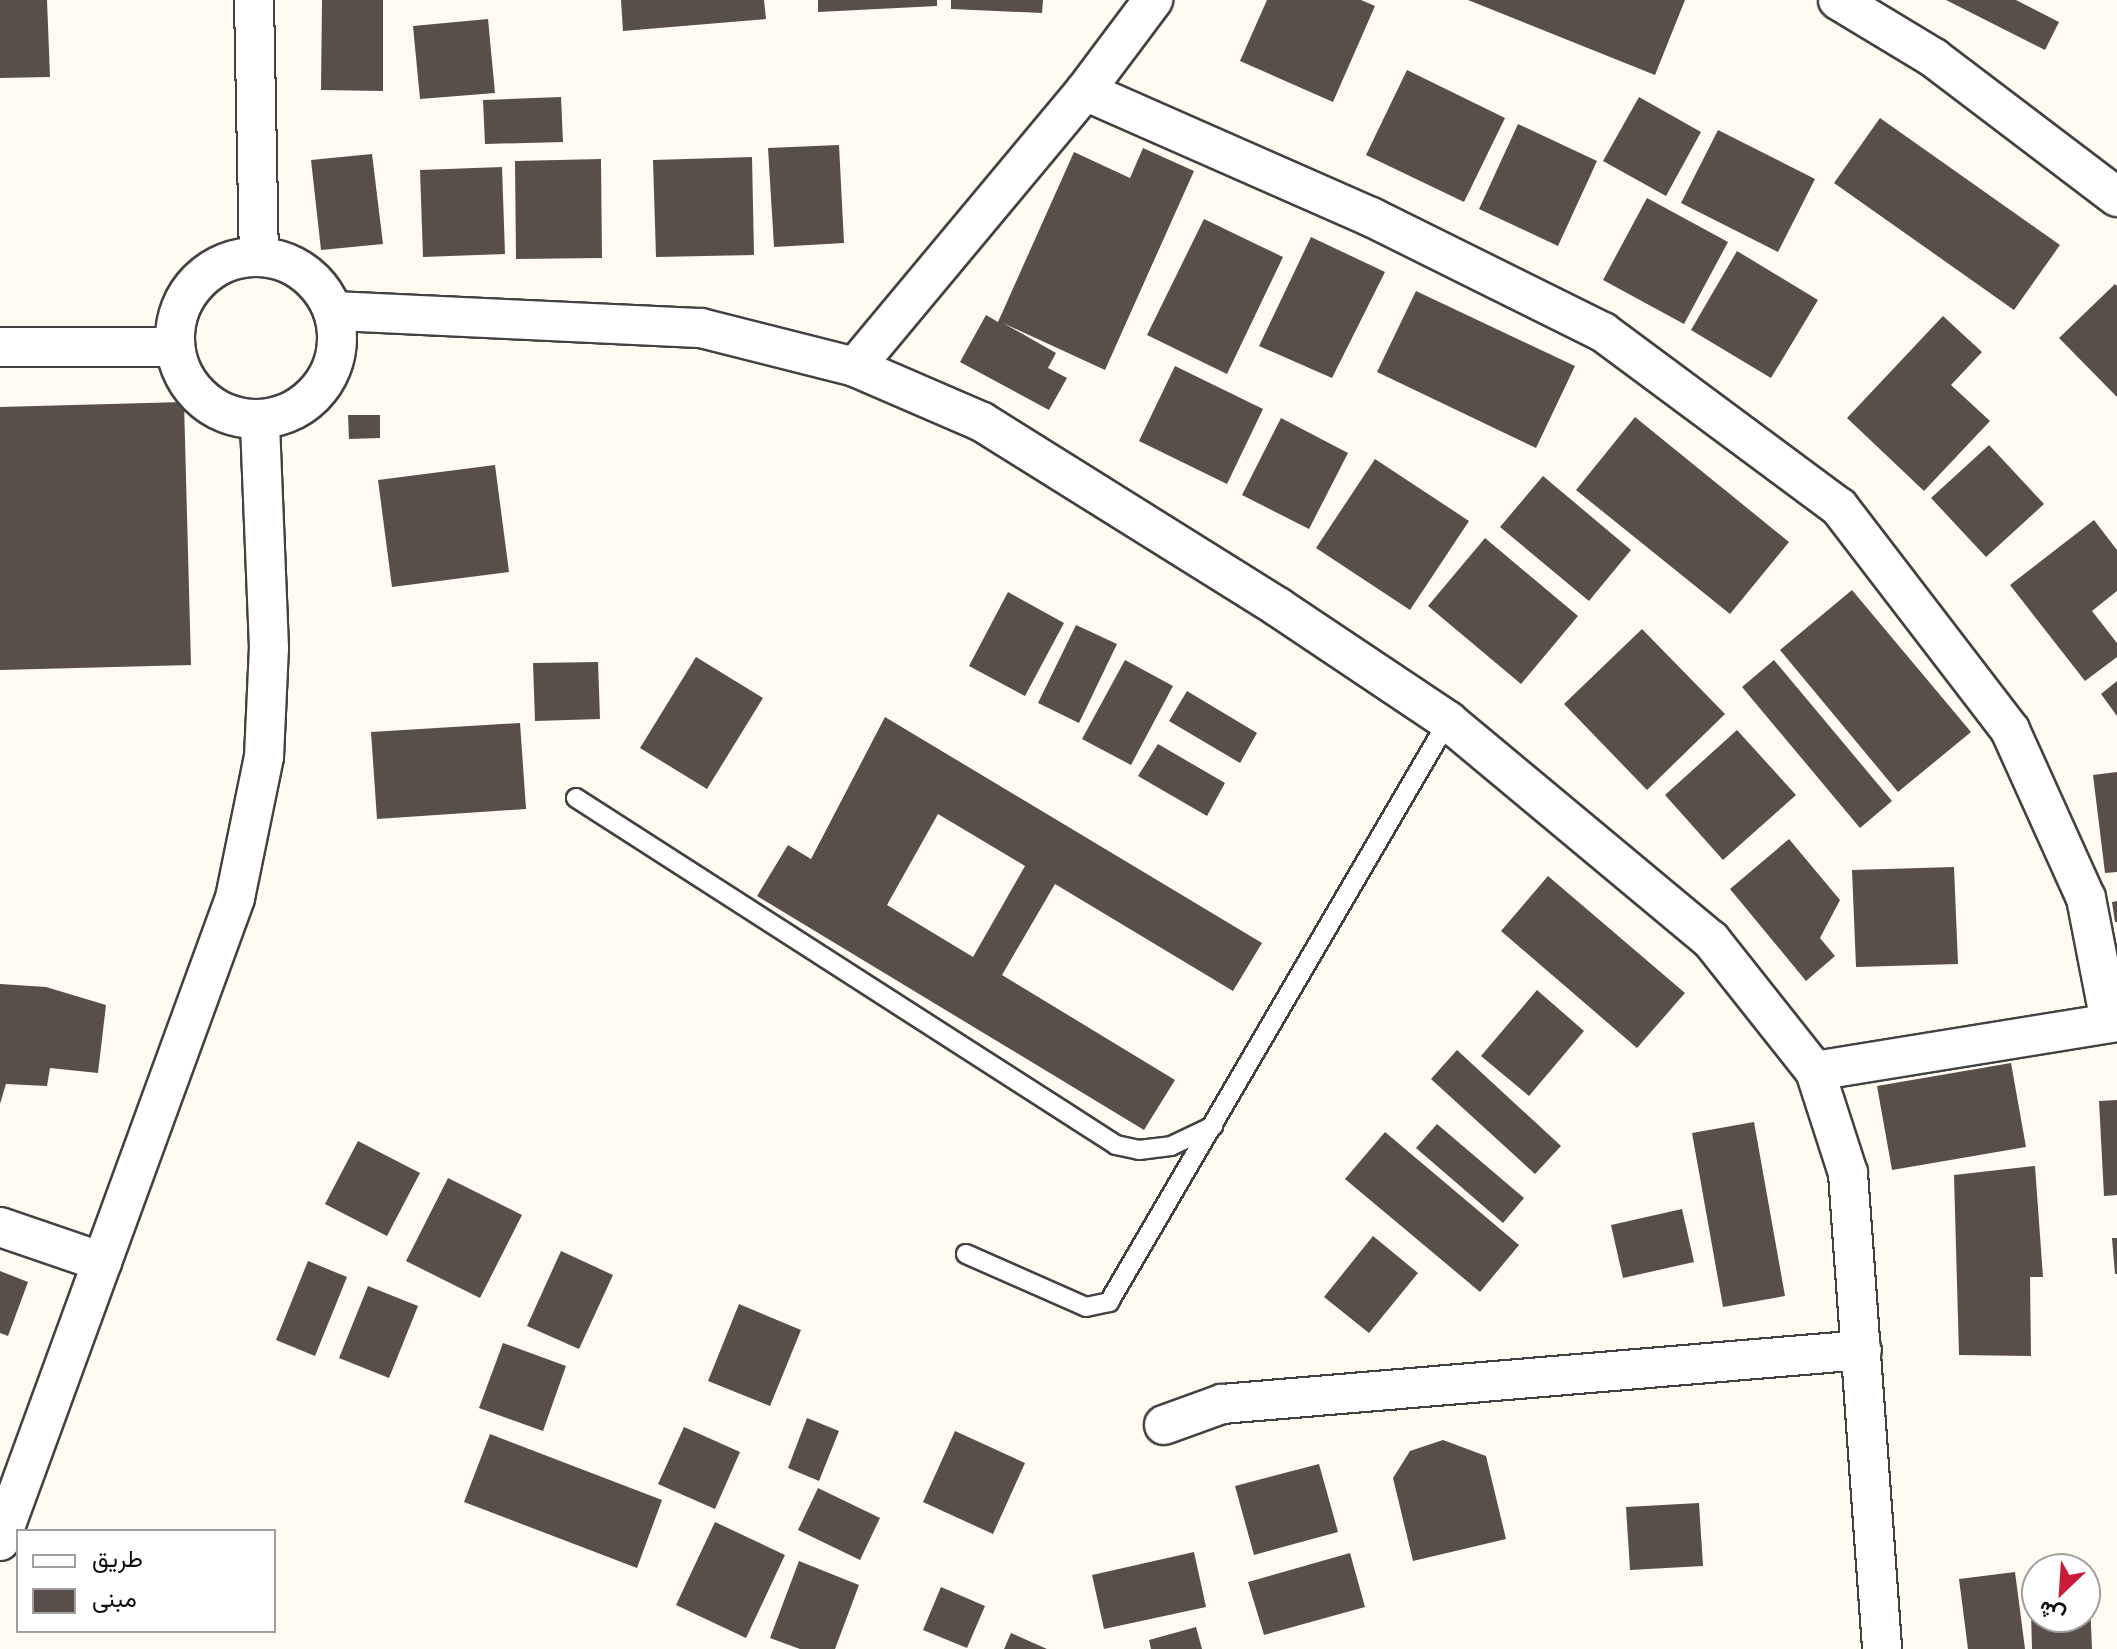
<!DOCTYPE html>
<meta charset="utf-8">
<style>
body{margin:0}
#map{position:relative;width:2117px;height:1649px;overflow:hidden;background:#fffbf1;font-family:"Source Serif 4",Vazirmatn,serif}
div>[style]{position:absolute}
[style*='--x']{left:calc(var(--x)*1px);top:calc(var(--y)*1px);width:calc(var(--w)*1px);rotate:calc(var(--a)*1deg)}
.building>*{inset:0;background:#594e4a}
.roads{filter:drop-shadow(2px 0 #424242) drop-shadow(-2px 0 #424242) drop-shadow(0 2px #424242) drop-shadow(0 -2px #424242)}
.lane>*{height:18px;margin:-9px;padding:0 9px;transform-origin:9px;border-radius:9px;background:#fff}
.street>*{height:38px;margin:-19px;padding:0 19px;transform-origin:19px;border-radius:19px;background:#fff}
.street>.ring{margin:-19px;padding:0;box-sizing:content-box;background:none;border:38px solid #fff;border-radius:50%}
span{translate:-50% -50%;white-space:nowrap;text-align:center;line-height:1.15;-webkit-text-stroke:8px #fff;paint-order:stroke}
.legend{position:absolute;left:16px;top:1529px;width:260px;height:104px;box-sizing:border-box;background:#fff;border:2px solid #9f9f9f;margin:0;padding:10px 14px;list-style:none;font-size:24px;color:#0f0f0f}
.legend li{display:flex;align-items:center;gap:16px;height:40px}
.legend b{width:40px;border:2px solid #9f9f9f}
.north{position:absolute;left:2021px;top:1553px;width:80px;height:80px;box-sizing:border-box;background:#fff;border:2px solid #9f9f9f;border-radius:50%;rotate:205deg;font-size:22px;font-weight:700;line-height:32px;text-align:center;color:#0f0f0f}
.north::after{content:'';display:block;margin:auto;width:28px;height:36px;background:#ca1c3a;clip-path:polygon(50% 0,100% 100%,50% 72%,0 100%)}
</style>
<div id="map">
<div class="building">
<div style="clip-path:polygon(0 0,47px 0,50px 77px,0 78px)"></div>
<div style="clip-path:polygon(322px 0,383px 0,383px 91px,321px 90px)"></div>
<div style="clip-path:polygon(621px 0,764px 0,766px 19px,623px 31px)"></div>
<div style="clip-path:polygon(818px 0,937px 0,937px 6px,818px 12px)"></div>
<div style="clip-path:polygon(951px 0,1043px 0,1042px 13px,951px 9px)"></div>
<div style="clip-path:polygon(1267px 0,1361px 0,1375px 6px,1333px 102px,1240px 61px)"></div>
<div style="clip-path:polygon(1468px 0,1685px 0,1655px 75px)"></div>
<div style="clip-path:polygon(1946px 0,2016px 0,2059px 22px,2045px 50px)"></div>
<div style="clip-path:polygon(488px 19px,495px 93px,420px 99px,413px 26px)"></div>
<div style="clip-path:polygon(1407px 70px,1505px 118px,1464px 202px,1366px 155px)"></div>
<div style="clip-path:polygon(561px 97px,563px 142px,485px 144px,483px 100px)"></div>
<div style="clip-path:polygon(1639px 97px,1701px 132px,1666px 196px,1603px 161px)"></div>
<div style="clip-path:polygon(1880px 118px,2060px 245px,2014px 310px,1834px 183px)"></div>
<div style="clip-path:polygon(1518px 124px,1597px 161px,1558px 246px,1479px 209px)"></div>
<div style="clip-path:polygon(1718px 130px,1815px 179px,1778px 252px,1681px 203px)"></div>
<div style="clip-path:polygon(839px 145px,844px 243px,774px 247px,768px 148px)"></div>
<div style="clip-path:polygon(1143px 148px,1194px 171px,1105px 370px,1003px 323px,1056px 353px,1048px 368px,1067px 378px,1049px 410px,960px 362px,986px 315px,998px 322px,1074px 152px,1130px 178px)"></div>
<div style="clip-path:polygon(372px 154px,383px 244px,321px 250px,311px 160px)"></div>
<div style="clip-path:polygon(752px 157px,754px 255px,656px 257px,653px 160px)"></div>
<div style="clip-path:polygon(601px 159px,602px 258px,516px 259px,515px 161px)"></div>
<div style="clip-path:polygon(502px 167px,505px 254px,423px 257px,420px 170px)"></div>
<div style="clip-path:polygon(1647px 198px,1728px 242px,1684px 324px,1603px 280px)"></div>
<div style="clip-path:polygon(1204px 219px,1283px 257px,1227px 374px,1147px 335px)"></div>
<div style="clip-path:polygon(1311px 237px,1385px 272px,1332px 378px,1259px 346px)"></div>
<div style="clip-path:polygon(1737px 251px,1818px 300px,1771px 378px,1691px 330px)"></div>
<div style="clip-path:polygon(2115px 284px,2117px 286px,2117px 397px,2059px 338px)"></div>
<div style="clip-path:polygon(1416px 291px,1575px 366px,1536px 448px,1377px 372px)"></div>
<div style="clip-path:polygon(1943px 316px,1982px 352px,1951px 385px,1990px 421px,1924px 491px,1847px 418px)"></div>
<div style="clip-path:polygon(1175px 366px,1263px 409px,1227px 484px,1139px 441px)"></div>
<div style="clip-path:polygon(184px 402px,191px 665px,0 670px,0 407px)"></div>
<div style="clip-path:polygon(348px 415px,380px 415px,380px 438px,349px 439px)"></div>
<div style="clip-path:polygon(1635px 417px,1789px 542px,1730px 614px,1576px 490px)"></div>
<div style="clip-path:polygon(1281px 418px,1348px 453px,1309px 529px,1242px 495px)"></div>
<div style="clip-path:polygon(1989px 445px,2044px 504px,1986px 557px,1931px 498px)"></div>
<div style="clip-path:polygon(1375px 459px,1469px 521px,1410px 610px,1316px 548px)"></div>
<div style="clip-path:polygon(495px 465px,509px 572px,392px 587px,378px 480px)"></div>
<div style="clip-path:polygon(1543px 476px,1631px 550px,1589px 601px,1500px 527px)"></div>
<div style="clip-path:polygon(2094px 520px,2117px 550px,2117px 591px,2092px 611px,2117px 643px,2117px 657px,2085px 681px,2010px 585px)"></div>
<div style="clip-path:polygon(1485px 538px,1578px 616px,1521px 684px,1428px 606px)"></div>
<div style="clip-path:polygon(1852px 590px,1971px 732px,1898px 792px,1780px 650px)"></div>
<div style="clip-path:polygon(1008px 592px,1064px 623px,1025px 696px,969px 666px)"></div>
<div style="clip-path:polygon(1076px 625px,1117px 644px,1079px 723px,1038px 703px)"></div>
<div style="clip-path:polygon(1642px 629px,1725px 714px,1647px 790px,1564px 704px)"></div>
<div style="clip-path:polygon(696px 657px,763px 698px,707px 789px,640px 748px)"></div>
<div style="clip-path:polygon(1125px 660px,1173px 686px,1131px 765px,1082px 739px)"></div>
<div style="clip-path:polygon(1774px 660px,1892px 801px,1860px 828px,1742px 687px)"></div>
<div style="clip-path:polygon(598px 662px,600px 719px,535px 721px,533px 663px)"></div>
<div style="clip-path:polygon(2117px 681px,2117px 716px,2101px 694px)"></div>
<div style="clip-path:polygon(1187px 691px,1257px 733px,1240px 763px,1169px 721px)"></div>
<div style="clip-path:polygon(evenodd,885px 717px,1262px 943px,1233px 991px,1055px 884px,1002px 975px,1175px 1080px,1144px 1130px,757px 896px,788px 845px,811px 859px,885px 717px,938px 814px,1025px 866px,973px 957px,887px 905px,938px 814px)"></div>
<div style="clip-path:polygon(520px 723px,526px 809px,377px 819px,371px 732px)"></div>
<div style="clip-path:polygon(1737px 730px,1796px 795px,1723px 860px,1665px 795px)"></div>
<div style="clip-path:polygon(1158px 744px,1225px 783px,1207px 816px,1138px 776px)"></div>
<div style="clip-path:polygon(2117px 772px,2117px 872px,2105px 873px,2093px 775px)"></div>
<div style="clip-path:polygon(1789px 839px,1840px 900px,1820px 938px,1835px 956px,1806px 981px,1730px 889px)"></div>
<div style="clip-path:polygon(1954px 867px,1958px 964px,1856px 967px,1852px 870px)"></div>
<div style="clip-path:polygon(1548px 876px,1685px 993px,1637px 1048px,1501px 931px)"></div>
<div style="clip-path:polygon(2117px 901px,2117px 922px,2115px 922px,2112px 902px)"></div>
<div style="clip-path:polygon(0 984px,46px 987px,106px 1005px,98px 1073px,50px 1068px,47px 1086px,6px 1084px,0 1104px)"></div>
<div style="clip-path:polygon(1537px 990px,1584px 1031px,1529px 1096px,1481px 1056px)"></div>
<div style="clip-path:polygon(1457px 1050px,1561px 1146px,1535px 1174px,1431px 1079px)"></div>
<div style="clip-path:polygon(2011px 1063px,2026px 1147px,1892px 1170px,1877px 1086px)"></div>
<div style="clip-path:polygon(2117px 1100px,2117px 1195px,2104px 1196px,2099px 1101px)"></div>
<div style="clip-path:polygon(1754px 1122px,1785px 1296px,1723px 1307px,1692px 1133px)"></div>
<div style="clip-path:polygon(1437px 1124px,1524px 1198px,1503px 1223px,1416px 1148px)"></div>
<div style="clip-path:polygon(1385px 1132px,1519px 1245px,1480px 1292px,1345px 1179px)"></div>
<div style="clip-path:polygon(358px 1141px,420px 1173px,387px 1236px,325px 1204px)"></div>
<div style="clip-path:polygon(2035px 1166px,2043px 1277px,2030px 1277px,2031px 1356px,1959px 1355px,1954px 1175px)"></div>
<div style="clip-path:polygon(448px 1178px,522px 1215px,480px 1298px,406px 1261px)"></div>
<div style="clip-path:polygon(1682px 1209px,1694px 1262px,1623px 1278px,1611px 1225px)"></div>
<div style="clip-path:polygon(1373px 1236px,1418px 1273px,1369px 1333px,1324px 1297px)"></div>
<div style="clip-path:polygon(2112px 1238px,2117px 1238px,2117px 1274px,2115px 1274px)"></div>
<div style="clip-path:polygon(561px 1251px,613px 1275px,579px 1349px,527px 1326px)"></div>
<div style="clip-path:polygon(308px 1261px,347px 1277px,315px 1356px,276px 1340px)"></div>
<div style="clip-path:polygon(0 1271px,28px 1282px,8px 1336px,0 1333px)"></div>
<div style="clip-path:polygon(368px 1286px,418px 1306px,389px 1378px,339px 1358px)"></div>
<div style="clip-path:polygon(739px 1304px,801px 1330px,770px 1406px,708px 1381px)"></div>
<div style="clip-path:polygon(503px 1343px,566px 1366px,543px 1431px,479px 1408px)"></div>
<div style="clip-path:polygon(807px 1418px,839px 1431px,819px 1481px,788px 1468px)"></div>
<div style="clip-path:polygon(684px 1427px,740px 1452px,715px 1509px,658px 1484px)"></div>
<div style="clip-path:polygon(955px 1431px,1025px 1463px,993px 1534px,923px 1502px)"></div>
<div style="clip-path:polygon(490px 1434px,662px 1500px,637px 1568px,464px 1502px)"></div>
<div style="clip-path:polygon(1443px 1440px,1486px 1456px,1506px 1539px,1413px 1561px,1393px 1478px,1410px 1451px)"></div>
<div style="clip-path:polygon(1319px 1464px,1338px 1532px,1254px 1555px,1235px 1486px)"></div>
<div style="clip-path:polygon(818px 1488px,880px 1518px,860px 1560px,798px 1530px)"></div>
<div style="clip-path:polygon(1699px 1503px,1703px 1566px,1630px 1570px,1626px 1507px)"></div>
<div style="clip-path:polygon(715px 1522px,785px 1555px,746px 1638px,676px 1605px)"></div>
<div style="clip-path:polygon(1194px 1552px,1206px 1607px,1104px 1629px,1092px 1575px)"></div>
<div style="clip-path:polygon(1350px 1553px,1365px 1607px,1264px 1635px,1248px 1582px)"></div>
<div style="clip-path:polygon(799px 1561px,859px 1585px,835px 1649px,800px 1649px,770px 1638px)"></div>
<div style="clip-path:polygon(2015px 1572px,2025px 1649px,1968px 1649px,1959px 1579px)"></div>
<div style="clip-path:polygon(2085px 1575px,2089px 1575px,2092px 1649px,2032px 1649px,2030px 1576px,2037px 1576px,2037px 1617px,2085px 1617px)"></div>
<div style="clip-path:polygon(941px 1587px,985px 1606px,967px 1648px,923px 1630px)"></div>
<div style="clip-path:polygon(1196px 1627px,1202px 1649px,1151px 1649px,1149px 1640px)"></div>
<div style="clip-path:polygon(1011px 1633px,1047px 1649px,1004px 1649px)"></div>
</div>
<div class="roads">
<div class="lane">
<div style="--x:576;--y:798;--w:642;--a:32.72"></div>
<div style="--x:1116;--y:1145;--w:24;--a:12"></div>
<div style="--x:1139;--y:1150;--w:32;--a:-7"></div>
<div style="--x:1171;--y:1146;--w:47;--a:-25.5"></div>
<div style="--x:966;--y:1254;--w:131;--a:23.8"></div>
<div style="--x:1086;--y:1307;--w:24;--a:-12"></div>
<div style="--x:1109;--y:1302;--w:673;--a:-59.74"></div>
</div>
<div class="street">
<div style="--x:254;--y:0;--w:254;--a:88.9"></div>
<div style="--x:1838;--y:0;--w:112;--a:31.1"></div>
<div style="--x:1934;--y:58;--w:230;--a:37.2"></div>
<div style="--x:1085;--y:91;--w:313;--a:23.8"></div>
<div style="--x:1371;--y:217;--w:259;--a:26.4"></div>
<div style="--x:1603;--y:332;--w:294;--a:36.6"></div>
<div style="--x:1839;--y:507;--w:281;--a:52.5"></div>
<div style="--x:2010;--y:730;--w:184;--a:65.7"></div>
<div style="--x:2086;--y:898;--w:126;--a:79"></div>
<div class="ring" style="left:175px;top:257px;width:124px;height:124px"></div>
<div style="--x:336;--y:311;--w:365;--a:2.7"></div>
<div style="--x:701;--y:328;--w:159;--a:14.2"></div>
<div style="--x:855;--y:367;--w:138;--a:23.4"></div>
<div style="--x:982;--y:422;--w:349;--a:32"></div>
<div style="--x:1278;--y:607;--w:205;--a:33.8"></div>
<div style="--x:1448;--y:721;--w:342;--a:39.8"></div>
<div style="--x:1711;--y:940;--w:167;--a:51.6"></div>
<div style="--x:1815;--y:1071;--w:107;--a:72.1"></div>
<div style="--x:1848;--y:1173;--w:477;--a:85.9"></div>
<div style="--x:0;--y:347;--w:173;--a:0"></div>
<div style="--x:855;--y:367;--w:359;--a:-50.2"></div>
<div style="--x:1085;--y:91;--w:114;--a:-53.2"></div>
<div style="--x:1815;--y:1071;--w:306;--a:-9.2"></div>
<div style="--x:0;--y:1227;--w:108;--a:18.9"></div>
<div style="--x:1164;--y:1425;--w:62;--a:-19.9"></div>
<div style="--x:1222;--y:1404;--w:642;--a:-4.82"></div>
<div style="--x:0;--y:1541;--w:685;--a:-69.92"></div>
<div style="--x:235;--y:898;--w:144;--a:-78.4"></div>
<div style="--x:264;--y:757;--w:109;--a:-87.4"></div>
<div style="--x:269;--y:648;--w:227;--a:-92.3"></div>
</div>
</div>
<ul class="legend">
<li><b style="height:10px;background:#fff"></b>طريق</li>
<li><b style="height:22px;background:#594e4a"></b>مبنى</li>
</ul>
<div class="north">ش</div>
</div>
